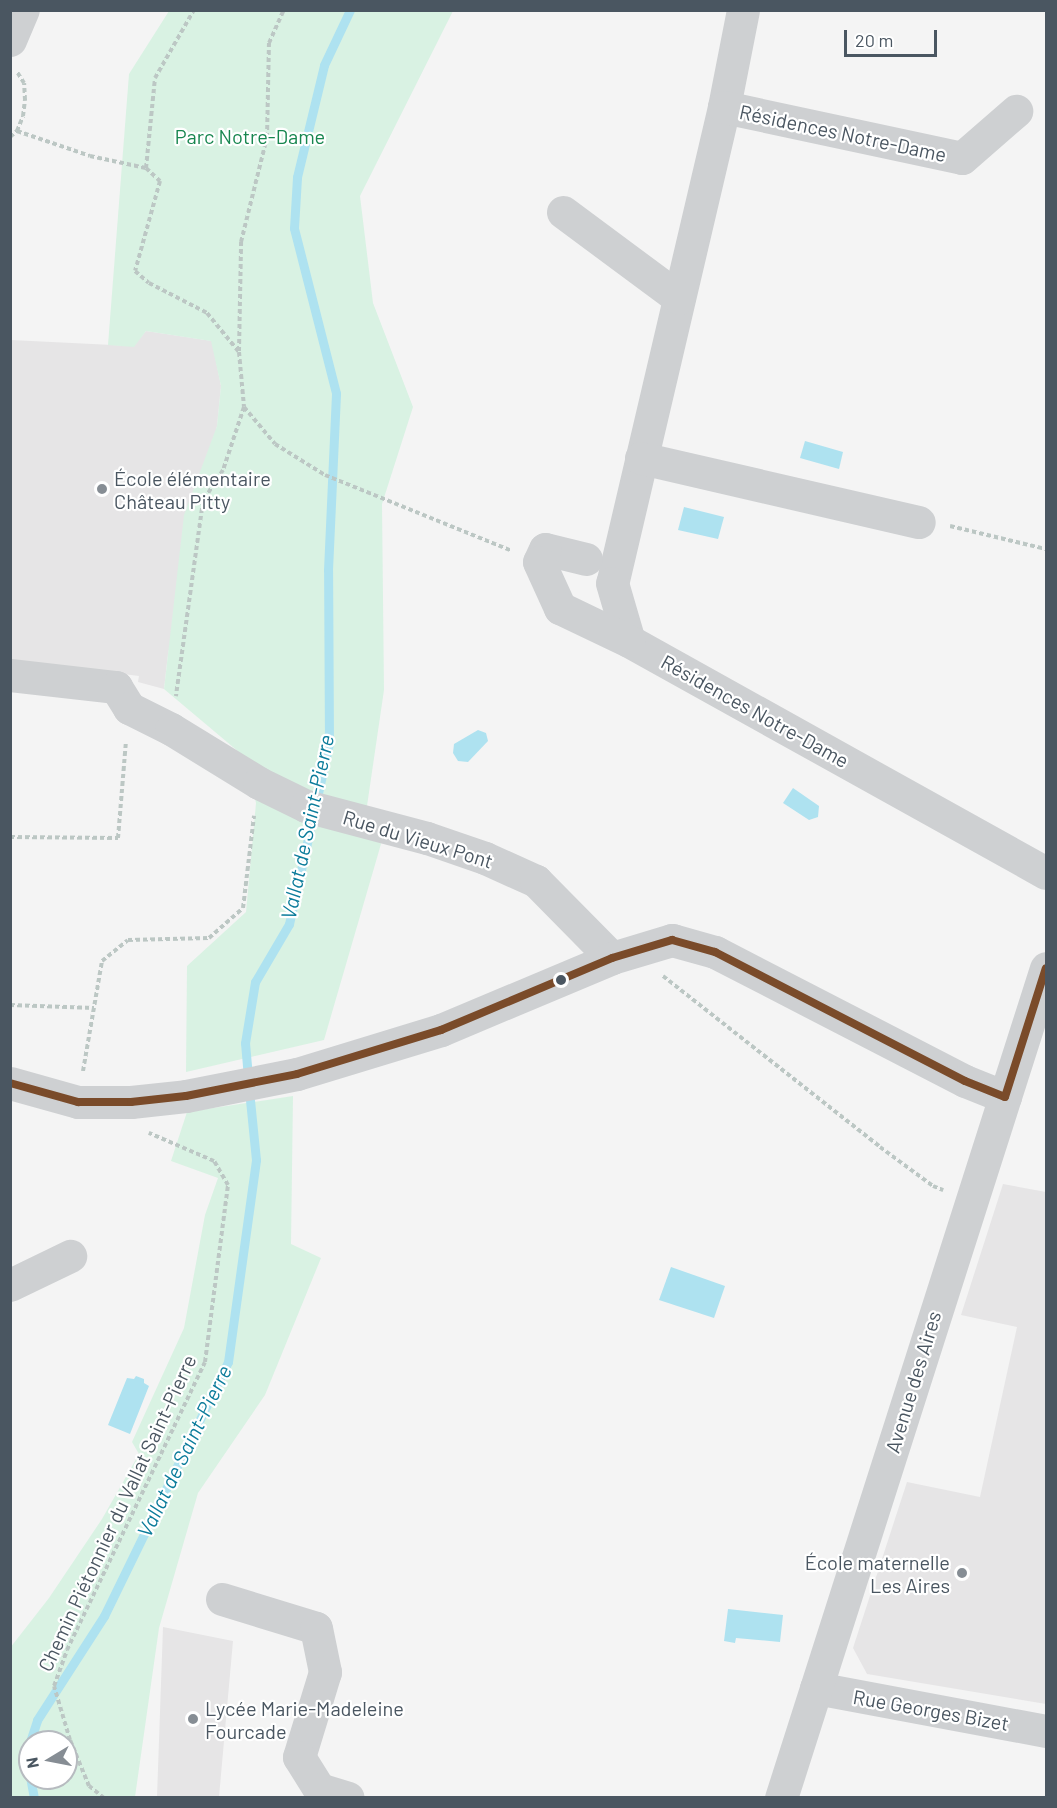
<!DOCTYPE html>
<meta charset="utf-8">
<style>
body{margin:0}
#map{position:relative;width:1057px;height:1808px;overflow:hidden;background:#f4f4f4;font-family:Barlow,sans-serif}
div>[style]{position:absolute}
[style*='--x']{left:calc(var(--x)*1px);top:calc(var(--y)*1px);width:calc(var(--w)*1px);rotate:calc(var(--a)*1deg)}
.education>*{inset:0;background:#e6e5e6}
.green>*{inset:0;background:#d9f2e3}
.water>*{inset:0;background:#aee2f0}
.stream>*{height:9px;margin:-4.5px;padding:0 4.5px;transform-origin:4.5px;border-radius:4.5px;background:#aee2f0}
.path>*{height:4px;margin-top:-2px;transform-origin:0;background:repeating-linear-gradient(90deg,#bcc7c4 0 4.5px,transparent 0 7.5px)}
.minor>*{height:33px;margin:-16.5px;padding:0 16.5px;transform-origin:16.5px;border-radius:16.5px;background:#ced0d2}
.bus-1>*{height:8px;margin:-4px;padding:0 4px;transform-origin:4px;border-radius:4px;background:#7a4b2a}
.dots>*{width:16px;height:16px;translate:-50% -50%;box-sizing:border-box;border:3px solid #fff;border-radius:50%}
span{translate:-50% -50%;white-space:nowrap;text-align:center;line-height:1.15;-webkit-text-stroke:4.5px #fff;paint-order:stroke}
.street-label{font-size:20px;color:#4a5661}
.park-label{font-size:20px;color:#17864f}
.poi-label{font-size:20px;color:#4a5661}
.left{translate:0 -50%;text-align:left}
.right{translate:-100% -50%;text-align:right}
.water-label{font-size:21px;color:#0c7c9b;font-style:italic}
.frame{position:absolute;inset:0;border:12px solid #4a5661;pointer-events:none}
.north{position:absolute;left:18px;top:1730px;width:60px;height:60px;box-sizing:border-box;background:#fff;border:2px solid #b7bbc0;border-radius:50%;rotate:260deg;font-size:16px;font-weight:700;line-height:24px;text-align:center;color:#4a5661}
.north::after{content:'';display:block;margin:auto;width:21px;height:27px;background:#868d94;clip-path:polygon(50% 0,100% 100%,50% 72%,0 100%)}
.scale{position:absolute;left:844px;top:30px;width:93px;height:27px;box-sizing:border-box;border:3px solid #4a5661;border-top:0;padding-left:8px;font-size:18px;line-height:21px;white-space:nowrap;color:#4a5661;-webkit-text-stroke:4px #fff;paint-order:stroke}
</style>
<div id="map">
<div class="education">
<div style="clip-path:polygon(146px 331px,212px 341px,221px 386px,217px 426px,168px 654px,164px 689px,138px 682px,139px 676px,11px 660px,11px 340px,133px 346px)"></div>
<div style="clip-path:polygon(1003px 1184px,1046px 1192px,1046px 1704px,867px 1674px,853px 1648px,907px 1482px,980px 1497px,1017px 1327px,961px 1315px)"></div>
<div style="clip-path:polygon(163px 1627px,233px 1641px,219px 1797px,157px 1797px)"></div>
</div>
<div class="green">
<div style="clip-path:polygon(169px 11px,453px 11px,360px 196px,373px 303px,413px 407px,382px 504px,384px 690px,367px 806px,381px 844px,324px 1040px,186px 1072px,187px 966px,246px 912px,256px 803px,246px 758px,164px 689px,184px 515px,217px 426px,221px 386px,211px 341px,146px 331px,134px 347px,108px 345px,129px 74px)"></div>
<div style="clip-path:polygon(evenodd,293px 1096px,291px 1244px,321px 1258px,265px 1395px,198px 1493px,159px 1628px,135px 1797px,11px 1797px,10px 1648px,49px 1598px,102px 1519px,139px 1454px,132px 1442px,184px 1328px,205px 1215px,218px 1178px,171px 1161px,187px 1112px,293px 1096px,30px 1742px,66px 1742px,66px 1778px,30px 1778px,30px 1742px)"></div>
</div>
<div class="water">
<div style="clip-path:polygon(805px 441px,843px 452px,839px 469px,800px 458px)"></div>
<div style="clip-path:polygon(684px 507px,724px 517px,718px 539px,678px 530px)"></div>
<div style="clip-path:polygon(478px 730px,486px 733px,488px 741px,468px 762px,458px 761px,453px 753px,454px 744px)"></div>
<div style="clip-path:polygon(793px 788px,819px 806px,818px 817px,809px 820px,783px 803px)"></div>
<div style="clip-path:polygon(671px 1267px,725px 1286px,714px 1318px,659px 1300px)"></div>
<div style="clip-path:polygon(136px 1376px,144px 1379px,144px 1383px,149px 1386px,130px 1434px,108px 1425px,127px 1378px,134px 1379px)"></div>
<div style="clip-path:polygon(728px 1609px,783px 1615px,780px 1642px,736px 1638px,735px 1643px,724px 1641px)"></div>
</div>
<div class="stream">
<div style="--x:248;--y:1077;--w:34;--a:-95"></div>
<div style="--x:245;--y:1043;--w:62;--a:-80.7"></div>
<div style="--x:255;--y:982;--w:67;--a:-59.6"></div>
<div style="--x:289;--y:924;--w:184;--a:-77.5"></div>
<div style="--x:329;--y:744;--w:174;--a:-90.3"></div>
<div style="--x:328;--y:570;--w:177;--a:-87.4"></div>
<div style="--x:336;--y:393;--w:170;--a:-104.3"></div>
<div style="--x:294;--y:228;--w:51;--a:-86.6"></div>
<div style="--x:297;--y:177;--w:115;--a:-76.4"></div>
<div style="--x:324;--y:65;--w:61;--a:-64.7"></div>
<div style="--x:30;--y:1742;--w:23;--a:-72"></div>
<div style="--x:37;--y:1720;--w:124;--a:-57.2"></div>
<div style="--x:104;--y:1616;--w:283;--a:-64"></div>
<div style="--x:228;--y:1362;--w:204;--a:-82.1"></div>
<div style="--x:256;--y:1160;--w:70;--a:-95.7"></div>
<div style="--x:30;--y:1743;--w:13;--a:108"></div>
<div style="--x:26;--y:1755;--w:44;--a:79.5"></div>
</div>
<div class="path">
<div style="--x:17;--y:131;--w:77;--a:18.9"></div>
<div style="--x:90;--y:156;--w:57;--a:12.1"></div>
<div style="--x:146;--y:168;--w:19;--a:43"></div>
<div style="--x:160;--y:181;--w:93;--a:105.5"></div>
<div style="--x:135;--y:271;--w:18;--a:41"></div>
<div style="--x:149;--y:283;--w:65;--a:27.3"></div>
<div style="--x:207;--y:313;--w:50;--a:50.6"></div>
<div style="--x:239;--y:352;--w:55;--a:84.8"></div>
<div style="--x:244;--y:407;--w:66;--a:108.4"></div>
<div style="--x:223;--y:470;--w:37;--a:123"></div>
<div style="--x:203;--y:501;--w:197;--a:97.9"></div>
<div style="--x:10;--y:137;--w:9;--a:-41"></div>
<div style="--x:17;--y:131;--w:16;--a:-68"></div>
<div style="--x:23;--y:116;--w:16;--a:-83"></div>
<div style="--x:25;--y:100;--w:17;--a:-93"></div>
<div style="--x:24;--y:83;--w:13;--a:-122"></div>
<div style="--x:146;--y:168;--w:90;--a:-84.3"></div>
<div style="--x:155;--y:78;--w:78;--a:-60.2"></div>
<div style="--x:239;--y:351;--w:109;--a:-88.9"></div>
<div style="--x:241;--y:242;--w:108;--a:-76.1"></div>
<div style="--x:267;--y:137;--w:94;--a:-88.8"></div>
<div style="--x:269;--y:43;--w:36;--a:-66"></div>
<div style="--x:244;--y:407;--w:48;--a:50"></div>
<div style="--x:275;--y:444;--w:59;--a:31.8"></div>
<div style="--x:325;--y:475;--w:200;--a:22.1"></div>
<div style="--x:950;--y:526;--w:99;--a:13.5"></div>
<div style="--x:10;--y:837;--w:108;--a:0.5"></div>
<div style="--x:118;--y:838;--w:97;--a:-85.3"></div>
<div style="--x:663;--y:976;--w:276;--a:38.2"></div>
<div style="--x:880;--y:1147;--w:66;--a:36.3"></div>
<div style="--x:933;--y:1186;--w:11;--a:22"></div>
<div style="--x:10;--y:1005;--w:84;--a:2"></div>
<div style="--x:83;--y:1071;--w:112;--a:-80.2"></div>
<div style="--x:102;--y:961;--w:33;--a:-39"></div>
<div style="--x:128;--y:940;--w:81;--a:-1.4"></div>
<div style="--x:209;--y:938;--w:45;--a:-41.4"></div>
<div style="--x:243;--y:908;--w:93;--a:-83.2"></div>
<div style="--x:104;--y:1798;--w:19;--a:-141"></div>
<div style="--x:89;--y:1786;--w:50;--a:-112.4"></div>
<div style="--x:70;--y:1740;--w:56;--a:-106.5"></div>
<div style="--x:54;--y:1686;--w:38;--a:-70"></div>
<div style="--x:67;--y:1650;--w:319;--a:-64.4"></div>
<div style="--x:205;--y:1362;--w:178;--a:-82.6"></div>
<div style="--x:228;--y:1185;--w:28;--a:-120"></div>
<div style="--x:214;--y:1161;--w:71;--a:-156.7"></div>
</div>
<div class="minor">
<div style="--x:743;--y:10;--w:99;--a:101.1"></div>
<div style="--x:724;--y:107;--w:489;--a:103.2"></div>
<div style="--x:612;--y:583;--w:60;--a:73.7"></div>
<div style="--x:629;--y:641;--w:477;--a:29.1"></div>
<div style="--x:10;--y:40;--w:33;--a:-67"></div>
<div style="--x:724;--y:107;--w:243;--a:12.1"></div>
<div style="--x:962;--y:158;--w:72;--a:-41"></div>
<div style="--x:563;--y:212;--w:144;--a:36.6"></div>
<div style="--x:641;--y:458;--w:285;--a:13"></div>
<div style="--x:586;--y:559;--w:42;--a:-166.3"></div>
<div style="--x:545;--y:549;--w:14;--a:115"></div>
<div style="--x:539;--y:562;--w:51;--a:65.5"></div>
<div style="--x:560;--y:608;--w:76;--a:25.6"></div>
<div style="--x:10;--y:675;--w:107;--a:6.5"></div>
<div style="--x:116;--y:687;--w:25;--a:58"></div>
<div style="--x:129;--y:708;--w:47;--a:26.6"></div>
<div style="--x:171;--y:729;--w:103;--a:31.5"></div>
<div style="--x:259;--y:783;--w:52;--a:26.1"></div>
<div style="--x:306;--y:806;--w:125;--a:14.8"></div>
<div style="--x:427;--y:838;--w:61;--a:19"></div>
<div style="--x:485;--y:858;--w:56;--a:24.3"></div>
<div style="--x:536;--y:881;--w:108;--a:45.4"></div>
<div style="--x:10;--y:1083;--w:71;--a:15.6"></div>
<div style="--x:78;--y:1102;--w:53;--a:0"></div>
<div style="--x:131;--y:1102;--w:55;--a:-6.2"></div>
<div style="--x:186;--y:1096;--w:113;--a:-11.2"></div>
<div style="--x:297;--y:1074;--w:151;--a:-17"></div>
<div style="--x:441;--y:1030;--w:186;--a:-22.8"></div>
<div style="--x:612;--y:958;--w:63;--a:-16.7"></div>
<div style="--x:672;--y:940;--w:45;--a:15.6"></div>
<div style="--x:715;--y:952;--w:281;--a:27.3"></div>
<div style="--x:965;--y:1081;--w:43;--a:21.8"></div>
<div style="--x:10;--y:1285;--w:67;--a:-25.8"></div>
<div style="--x:222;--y:1599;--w:98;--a:17.1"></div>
<div style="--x:316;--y:1628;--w:45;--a:78.4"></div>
<div style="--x:325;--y:1672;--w:89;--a:107"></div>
<div style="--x:299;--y:1757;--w:38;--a:58"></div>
<div style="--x:319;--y:1789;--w:30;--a:17"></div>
<div style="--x:816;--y:1688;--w:234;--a:10.6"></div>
<div style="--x:781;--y:1798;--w:871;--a:-72.29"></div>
</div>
<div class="bus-1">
<div style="--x:10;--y:1083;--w:71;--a:15.6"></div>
<div style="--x:78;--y:1102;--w:53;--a:0"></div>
<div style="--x:131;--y:1102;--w:55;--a:-6.2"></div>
<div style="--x:186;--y:1096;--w:113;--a:-11.2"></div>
<div style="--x:297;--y:1074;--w:151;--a:-17"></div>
<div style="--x:441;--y:1030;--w:186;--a:-22.8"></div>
<div style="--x:612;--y:958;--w:63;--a:-16.7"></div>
<div style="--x:672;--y:940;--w:45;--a:15.6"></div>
<div style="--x:715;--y:952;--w:281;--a:27.3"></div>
<div style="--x:965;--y:1081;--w:43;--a:21.8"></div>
<div style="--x:1005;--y:1097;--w:135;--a:-72.4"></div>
</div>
<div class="dots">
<div style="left:102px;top:489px;background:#868d94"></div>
<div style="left:561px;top:980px;background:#4a5661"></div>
<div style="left:962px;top:1573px;background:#868d94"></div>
<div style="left:193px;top:1719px;background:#868d94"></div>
</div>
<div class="street-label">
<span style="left:843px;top:133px;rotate:12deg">Résidences Notre-Dame</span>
<span style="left:755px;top:711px;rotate:29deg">Résidences Notre-Dame</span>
<span style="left:418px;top:839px;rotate:17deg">Rue du Vieux Pont</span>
<span style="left:913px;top:1382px;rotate:-73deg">Avenue des Aires</span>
<span style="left:117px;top:1513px;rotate:-65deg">Chemin Piétonnier du Vallat Saint-Pierre</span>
<span style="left:931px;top:1710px;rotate:10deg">Rue Georges Bizet</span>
</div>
<div class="park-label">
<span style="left:250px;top:136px">Parc Notre-Dame</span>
</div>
<div class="poi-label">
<span class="left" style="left:114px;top:490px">École élémentaire<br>Château Pitty</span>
<span class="right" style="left:950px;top:1574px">École maternelle<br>Les Aires</span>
<span class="left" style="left:205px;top:1720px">Lycée Marie-Madeleine<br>Fourcade</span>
</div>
<div class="water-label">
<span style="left:307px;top:827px;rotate:-78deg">Vallat de Saint-Pierre</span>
<span style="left:184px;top:1451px;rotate:-64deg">Vallat de Saint-Pierre</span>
</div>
<div class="frame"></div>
<div class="north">N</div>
<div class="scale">20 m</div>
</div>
